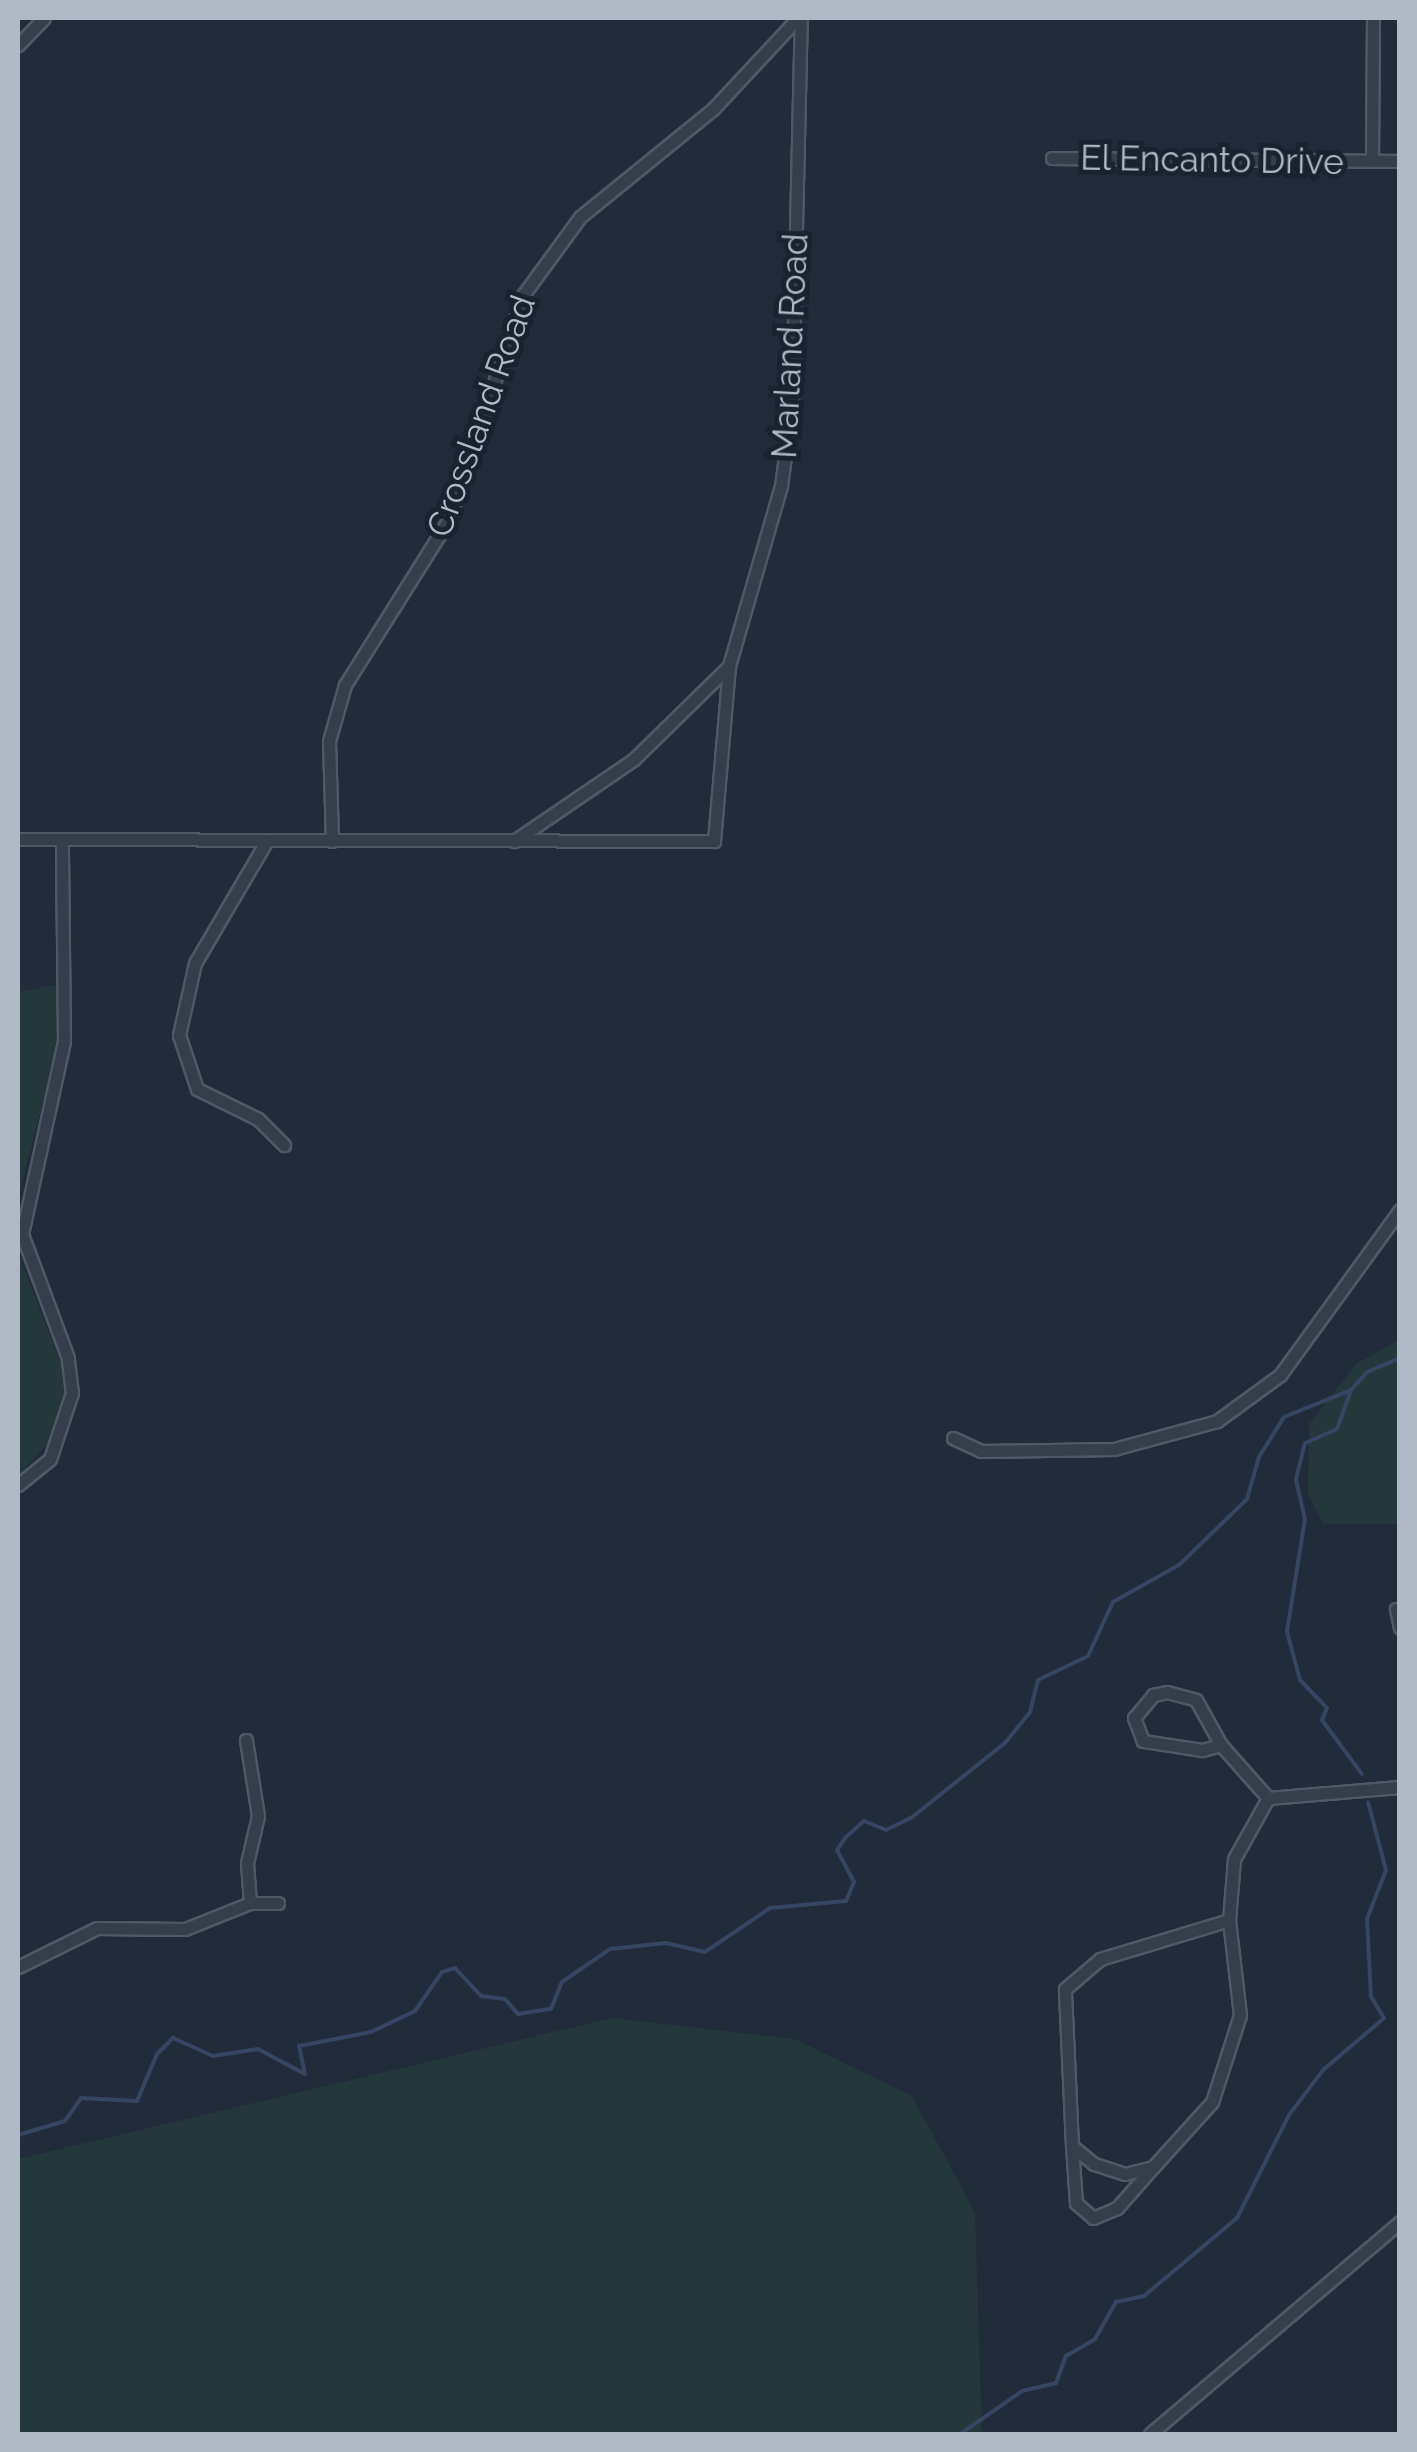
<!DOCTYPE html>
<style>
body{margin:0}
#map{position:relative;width:1417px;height:2452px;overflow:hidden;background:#222b3a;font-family:Raleway,sans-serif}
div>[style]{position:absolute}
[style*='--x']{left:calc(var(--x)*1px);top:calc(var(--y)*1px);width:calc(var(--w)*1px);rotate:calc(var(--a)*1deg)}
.green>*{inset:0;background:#24373b}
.stream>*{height:4px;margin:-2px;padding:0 2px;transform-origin:2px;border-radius:2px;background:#364561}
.roads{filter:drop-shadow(2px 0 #515865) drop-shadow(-2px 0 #515865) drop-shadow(0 2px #515865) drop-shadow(0 -2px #515865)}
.minor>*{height:11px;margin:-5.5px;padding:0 5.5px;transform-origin:5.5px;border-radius:5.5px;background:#363d4b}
span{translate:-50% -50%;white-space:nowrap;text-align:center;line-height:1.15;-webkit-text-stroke:10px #1b222f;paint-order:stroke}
.street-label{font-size:35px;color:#b1b8c6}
.frame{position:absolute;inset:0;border:20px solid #b1b8c6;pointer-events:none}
</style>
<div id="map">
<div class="green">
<div style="clip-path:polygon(60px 984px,59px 1039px,18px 1198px,18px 992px)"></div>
<div style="clip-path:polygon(18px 1253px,67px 1378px,55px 1435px,18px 1477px)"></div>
<div style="clip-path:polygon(1399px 1340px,1399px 1524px,1323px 1524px,1308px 1494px,1309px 1424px,1356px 1364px)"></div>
<div style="clip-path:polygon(612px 2018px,795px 2039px,912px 2096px,975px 2212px,982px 2434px,18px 2434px,18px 2159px)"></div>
</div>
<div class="stream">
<div style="--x:1351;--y:1390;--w:41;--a:109.7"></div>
<div style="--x:1337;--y:1429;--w:35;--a:156"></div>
<div style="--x:1305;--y:1443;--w:38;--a:104"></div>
<div style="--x:1296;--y:1480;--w:40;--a:77"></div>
<div style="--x:1305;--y:1519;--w:114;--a:99.1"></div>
<div style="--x:1287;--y:1632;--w:50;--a:74.8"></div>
<div style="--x:1300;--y:1680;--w:39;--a:46"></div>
<div style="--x:1327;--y:1708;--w:13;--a:113"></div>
<div style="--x:1322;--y:1720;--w:67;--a:53.5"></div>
<div style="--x:18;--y:2135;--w:49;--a:-16.6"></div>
<div style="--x:65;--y:2121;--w:28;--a:-55"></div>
<div style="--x:81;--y:2098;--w:56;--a:3.1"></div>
<div style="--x:137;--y:2101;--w:51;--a:-66.9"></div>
<div style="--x:157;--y:2054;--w:23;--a:-45"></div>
<div style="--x:173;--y:2038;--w:44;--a:24.2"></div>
<div style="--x:213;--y:2056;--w:46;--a:-8.8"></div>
<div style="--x:258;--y:2049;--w:53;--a:28"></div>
<div style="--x:305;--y:2074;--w:29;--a:-102"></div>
<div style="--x:299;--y:2046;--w:73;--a:-11"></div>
<div style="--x:371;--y:2032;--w:49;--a:-25.5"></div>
<div style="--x:415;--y:2011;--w:47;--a:-55.3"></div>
<div style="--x:442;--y:1972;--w:14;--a:-17"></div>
<div style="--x:455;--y:1968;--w:38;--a:47"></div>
<div style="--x:481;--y:1996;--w:24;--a:7"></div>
<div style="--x:505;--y:1999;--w:20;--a:49"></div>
<div style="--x:518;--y:2014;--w:33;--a:-9"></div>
<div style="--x:551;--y:2009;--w:29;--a:-68"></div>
<div style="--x:562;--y:1982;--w:58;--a:-34.5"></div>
<div style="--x:610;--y:1949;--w:56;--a:-6.1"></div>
<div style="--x:666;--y:1943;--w:40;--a:13"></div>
<div style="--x:705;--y:1952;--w:78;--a:-34.1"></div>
<div style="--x:770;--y:1908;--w:76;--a:-5.3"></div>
<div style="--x:846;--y:1901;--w:21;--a:-67"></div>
<div style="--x:854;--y:1882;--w:36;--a:-118"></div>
<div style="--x:837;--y:1850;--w:14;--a:-56"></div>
<div style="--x:845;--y:1838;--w:25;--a:-42"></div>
<div style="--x:864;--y:1821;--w:24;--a:22"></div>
<div style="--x:886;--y:1830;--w:28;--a:-26"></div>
<div style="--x:911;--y:1818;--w:120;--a:-38.6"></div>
<div style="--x:1005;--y:1743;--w:40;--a:-51"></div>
<div style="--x:1030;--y:1712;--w:33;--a:-76"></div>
<div style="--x:1038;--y:1680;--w:55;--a:-25.6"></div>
<div style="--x:1088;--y:1656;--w:60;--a:-65.2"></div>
<div style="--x:1113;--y:1602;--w:76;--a:-29.3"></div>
<div style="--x:1179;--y:1565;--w:95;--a:-44.1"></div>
<div style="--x:1247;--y:1499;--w:44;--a:-74.1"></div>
<div style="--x:1259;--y:1457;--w:47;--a:-58"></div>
<div style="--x:1284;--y:1417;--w:72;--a:-21.9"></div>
<div style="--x:1351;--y:1390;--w:24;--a:-48"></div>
<div style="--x:1367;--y:1372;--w:36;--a:-23"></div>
<div style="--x:960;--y:2434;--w:75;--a:-34.7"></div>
<div style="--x:1022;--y:2391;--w:35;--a:-13"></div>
<div style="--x:1056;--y:2383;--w:29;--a:-70"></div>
<div style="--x:1066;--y:2356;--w:34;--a:-30"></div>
<div style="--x:1095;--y:2339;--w:43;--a:-60.4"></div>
<div style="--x:1116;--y:2302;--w:29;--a:-12"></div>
<div style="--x:1144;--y:2296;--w:121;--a:-40"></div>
<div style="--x:1237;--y:2218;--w:115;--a:-63.2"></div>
<div style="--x:1289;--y:2115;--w:56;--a:-52.9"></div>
<div style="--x:1323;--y:2070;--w:80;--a:-40.4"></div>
<div style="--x:1384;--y:2018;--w:26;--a:-121"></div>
<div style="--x:1371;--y:1996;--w:77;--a:-93"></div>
<div style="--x:1367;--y:1919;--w:53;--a:-68.8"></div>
<div style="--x:1386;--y:1870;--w:70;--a:-104.8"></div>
</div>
<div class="roads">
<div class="minor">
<div style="--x:18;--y:45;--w:37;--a:-46"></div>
<div style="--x:1052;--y:158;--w:348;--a:0.5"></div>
<div style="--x:1372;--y:161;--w:143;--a:-89.6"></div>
<div style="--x:18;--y:839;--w:696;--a:0.16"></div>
<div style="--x:714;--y:841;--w:176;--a:-85.1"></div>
<div style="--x:729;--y:666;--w:187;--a:-73.9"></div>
<div style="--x:781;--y:486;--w:82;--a:-82.3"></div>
<div style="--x:792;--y:405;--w:387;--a:-88.7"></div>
<div style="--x:332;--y:841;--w:100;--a:-91.7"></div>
<div style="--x:329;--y:741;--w:58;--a:-74.1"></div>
<div style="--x:345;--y:685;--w:194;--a:-57.9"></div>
<div style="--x:448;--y:521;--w:238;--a:-71.6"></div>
<div style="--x:523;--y:295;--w:97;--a:-53.8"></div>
<div style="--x:580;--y:217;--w:171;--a:-39.1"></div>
<div style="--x:713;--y:109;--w:125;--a:-47"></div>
<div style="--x:514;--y:841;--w:145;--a:-34.3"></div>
<div style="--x:634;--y:759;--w:133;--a:-44.4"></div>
<div style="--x:266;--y:842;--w:140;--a:120.4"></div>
<div style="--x:195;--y:963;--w:74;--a:102.5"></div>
<div style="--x:179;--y:1035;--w:57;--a:71.6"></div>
<div style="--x:197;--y:1089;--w:68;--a:26.2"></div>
<div style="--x:258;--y:1119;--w:37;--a:45"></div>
<div style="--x:953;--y:1438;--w:31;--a:25"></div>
<div style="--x:981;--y:1451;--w:133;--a:-0.9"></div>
<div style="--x:1114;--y:1449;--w:107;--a:-15.2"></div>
<div style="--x:1217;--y:1421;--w:78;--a:-36.1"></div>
<div style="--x:1280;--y:1375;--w:204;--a:-54"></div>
<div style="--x:18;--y:1485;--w:41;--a:-39.1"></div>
<div style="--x:50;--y:1459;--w:70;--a:-71.6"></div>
<div style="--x:72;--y:1393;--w:35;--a:-97"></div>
<div style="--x:68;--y:1358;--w:132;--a:-110.4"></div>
<div style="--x:22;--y:1234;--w:198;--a:-77.7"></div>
<div style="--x:64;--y:1041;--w:200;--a:-90.6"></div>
<div style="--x:1396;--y:1609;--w:19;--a:78"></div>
<div style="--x:1167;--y:1692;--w:30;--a:15"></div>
<div style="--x:1196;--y:1700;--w:51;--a:60.9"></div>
<div style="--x:1221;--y:1745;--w:20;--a:165"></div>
<div style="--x:1202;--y:1750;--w:60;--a:-171.3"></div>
<div style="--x:1143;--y:1741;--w:25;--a:-111"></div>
<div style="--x:1134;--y:1718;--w:30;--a:-50"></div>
<div style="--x:1153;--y:1695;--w:14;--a:-12"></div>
<div style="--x:246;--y:1740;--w:77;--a:81"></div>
<div style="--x:258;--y:1816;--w:48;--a:103.2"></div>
<div style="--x:247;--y:1863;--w:40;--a:85.7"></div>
<div style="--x:1221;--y:1745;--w:71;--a:48.4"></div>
<div style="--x:1229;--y:1920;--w:96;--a:83.4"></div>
<div style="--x:1240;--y:2015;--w:91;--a:107.8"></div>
<div style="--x:1212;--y:2102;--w:88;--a:132.2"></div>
<div style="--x:1153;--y:2167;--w:29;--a:166"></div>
<div style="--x:1125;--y:2174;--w:33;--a:-162"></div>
<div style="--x:1094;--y:2164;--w:28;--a:-141"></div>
<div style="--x:1072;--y:2146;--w:157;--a:-92.6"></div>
<div style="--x:1065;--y:1989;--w:46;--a:-40.6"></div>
<div style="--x:1100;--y:1959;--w:135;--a:-16.8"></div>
<div style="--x:1229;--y:1920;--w:61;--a:-85.3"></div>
<div style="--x:1234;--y:1859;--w:70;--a:-60.9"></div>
<div style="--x:1268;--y:1798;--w:132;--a:-4.8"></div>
<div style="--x:18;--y:1967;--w:88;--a:-26.3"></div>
<div style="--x:97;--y:1928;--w:88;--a:0.7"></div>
<div style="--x:185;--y:1929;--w:70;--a:-21.8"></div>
<div style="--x:250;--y:1903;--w:28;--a:0"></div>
<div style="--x:1072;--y:2146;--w:57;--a:86"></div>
<div style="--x:1076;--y:2203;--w:23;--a:41"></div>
<div style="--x:1093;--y:2218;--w:26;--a:-23"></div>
<div style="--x:1117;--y:2208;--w:55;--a:-48.7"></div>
<div style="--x:1150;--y:2434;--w:328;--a:-40.3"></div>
</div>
</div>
<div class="street-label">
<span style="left:1212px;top:160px;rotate:1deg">El Encanto Drive</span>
<span style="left:790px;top:346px;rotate:-87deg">Marland Road</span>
<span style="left:481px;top:416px;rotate:-70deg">Crossland Road</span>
</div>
<div class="frame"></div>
</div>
